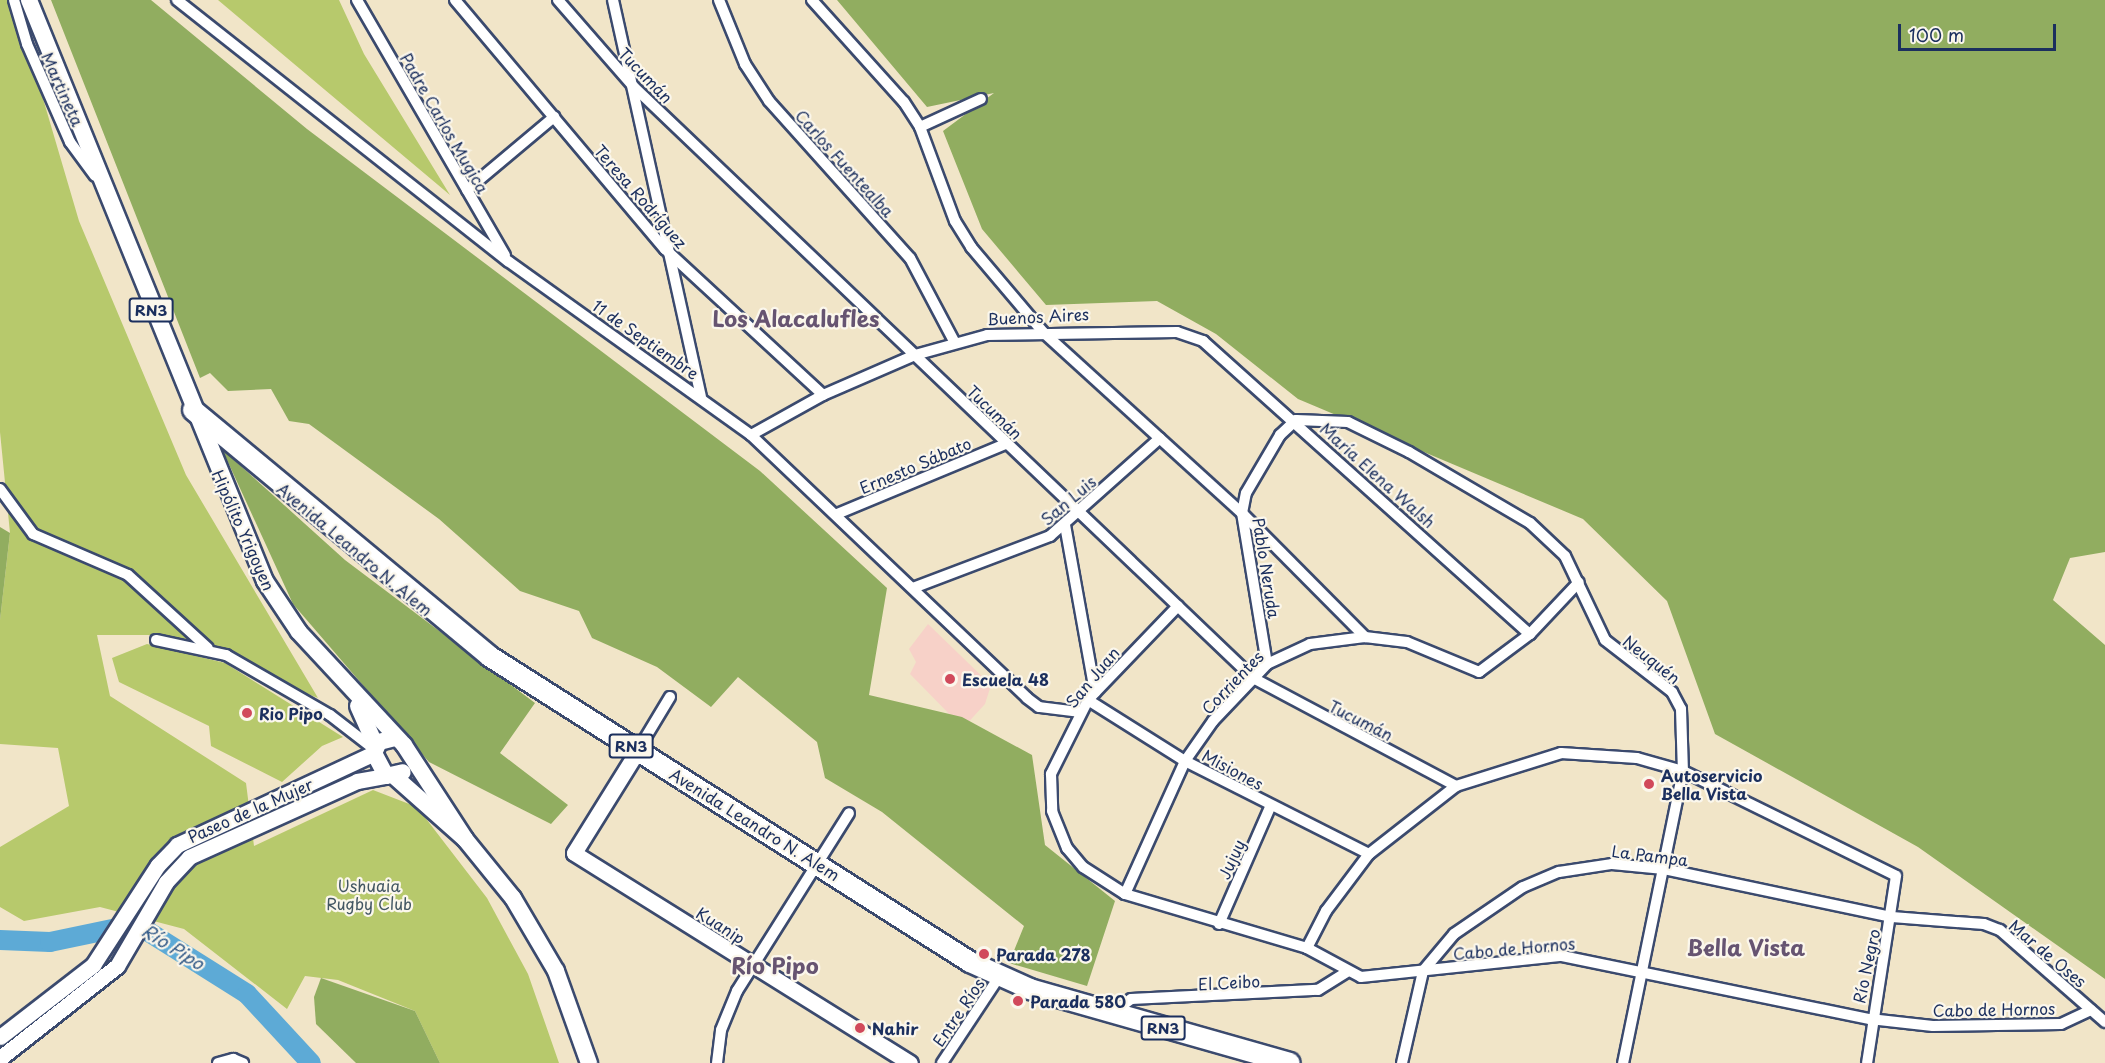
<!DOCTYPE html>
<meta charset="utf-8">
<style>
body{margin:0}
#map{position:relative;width:2105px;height:1063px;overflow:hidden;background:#f1e5c8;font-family:"Playpen Sans",sans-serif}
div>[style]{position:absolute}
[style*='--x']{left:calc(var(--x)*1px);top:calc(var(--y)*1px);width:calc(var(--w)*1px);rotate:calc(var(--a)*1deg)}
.built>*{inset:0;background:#f7d1c8}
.green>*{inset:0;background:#b7c96c}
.forest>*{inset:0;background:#91ad60}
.river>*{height:20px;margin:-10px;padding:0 10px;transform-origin:10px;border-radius:10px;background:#5daad6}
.roads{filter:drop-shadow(2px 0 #3b4a6e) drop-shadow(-2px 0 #3b4a6e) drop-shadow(0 2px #3b4a6e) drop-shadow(0 -2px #3b4a6e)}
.street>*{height:10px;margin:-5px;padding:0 5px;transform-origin:5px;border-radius:5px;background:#fff}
.secondary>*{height:15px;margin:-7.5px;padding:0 7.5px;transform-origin:7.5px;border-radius:7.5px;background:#fff}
.primary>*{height:16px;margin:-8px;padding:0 8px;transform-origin:8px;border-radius:8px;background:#fff}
.highway>*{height:20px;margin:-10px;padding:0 10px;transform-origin:10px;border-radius:10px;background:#fff}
.dots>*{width:16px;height:16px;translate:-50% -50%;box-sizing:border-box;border:3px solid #fbf7ec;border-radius:50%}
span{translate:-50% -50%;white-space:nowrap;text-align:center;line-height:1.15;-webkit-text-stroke:4.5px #fbf7ec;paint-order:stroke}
.shield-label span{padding:2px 4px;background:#fbf7ec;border:2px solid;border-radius:4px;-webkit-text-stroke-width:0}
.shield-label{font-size:15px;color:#1b2f5e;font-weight:700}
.street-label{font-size:16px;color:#1b2f5e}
.poi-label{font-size:16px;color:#1b2f5e;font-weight:700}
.left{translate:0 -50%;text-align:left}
.park-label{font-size:16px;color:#425662}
.water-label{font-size:18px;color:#325a88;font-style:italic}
.district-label{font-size:22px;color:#665471;font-weight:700}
.scale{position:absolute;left:1898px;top:24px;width:158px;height:27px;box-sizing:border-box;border:3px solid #1b2f5e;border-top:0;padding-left:8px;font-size:18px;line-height:21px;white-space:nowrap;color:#1b2f5e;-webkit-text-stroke:4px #fbf7ec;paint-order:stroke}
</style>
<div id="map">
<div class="built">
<div style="clip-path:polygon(928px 624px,991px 685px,985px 704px,963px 728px,910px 674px,916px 662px,909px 649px)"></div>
</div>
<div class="green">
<div style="clip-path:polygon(0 0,14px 0,79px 221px,186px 475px,318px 698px,157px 635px,97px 635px,110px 696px,246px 783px,254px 846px,373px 790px,417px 807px,487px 898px,528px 974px,559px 1063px,440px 1063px,415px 1011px,338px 980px,305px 976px,287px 1009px,184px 929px,100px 907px,24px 921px,0 907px,0 847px,69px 806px,58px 748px,0 744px,0 620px,10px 533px,0 432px)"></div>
<div style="clip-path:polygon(218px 0,339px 0,364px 54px,450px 195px)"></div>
<div style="clip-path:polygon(147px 644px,225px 663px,343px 737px,322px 746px,282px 782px,211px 746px,209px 726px,119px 682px,112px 658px)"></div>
</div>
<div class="forest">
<div style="clip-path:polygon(51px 0,151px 0,307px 129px,760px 471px,887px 588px,869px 695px,962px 717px,1032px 755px,1045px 845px,1115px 901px,1087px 986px,1009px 963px,1024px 926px,882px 812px,825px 778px,817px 742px,738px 677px,711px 707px,657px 667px,592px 638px,579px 611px,520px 591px,439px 519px,309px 424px,289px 421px,271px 389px,228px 391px,210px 373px,200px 378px)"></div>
<div style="clip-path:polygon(837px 0,2105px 0,2105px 552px,2070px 558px,2053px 600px,2105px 645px,2105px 979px,1918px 847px,1715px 734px,1667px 601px,1583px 519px,1298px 399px,1216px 334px,1157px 301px,1046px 305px,982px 229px,943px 131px,994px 93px,927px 107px)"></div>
<div style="clip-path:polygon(222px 449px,345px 560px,535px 703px,500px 753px,568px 805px,551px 824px,429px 762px,293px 604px)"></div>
<div style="clip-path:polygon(0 527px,10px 533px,0 620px)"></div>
<div style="clip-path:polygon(321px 978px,415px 1011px,440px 1063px,356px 1063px,316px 1024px,314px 997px)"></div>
</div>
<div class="river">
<div style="--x:0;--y:940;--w:50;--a:2.3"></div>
<div style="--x:50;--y:942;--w:88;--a:-11.8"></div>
<div style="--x:136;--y:924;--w:131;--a:32.2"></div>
<div style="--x:247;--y:994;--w:94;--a:47.2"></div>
</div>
<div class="roads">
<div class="street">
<div style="--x:14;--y:0;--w:46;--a:73.5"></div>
<div style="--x:27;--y:44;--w:107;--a:66.3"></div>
<div style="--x:70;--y:142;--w:42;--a:53.7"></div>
<div style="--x:177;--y:0;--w:422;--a:38.3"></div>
<div style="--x:508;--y:261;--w:299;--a:35.6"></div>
<div style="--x:751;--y:435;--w:381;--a:43.6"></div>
<div style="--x:1027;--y:698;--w:15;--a:37"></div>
<div style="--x:1039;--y:707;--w:41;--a:7"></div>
<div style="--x:357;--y:0;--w:295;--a:59.9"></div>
<div style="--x:455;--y:0;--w:326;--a:49.9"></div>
<div style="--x:665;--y:249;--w:215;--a:42.7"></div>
<div style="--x:558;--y:0;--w:116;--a:48.9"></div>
<div style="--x:634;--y:87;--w:856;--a:43.67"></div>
<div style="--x:1253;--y:678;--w:230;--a:28"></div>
<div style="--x:613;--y:0;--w:406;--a:77.5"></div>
<div style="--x:719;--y:0;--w:69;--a:67.9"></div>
<div style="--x:745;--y:64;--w:44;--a:57"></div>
<div style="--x:769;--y:101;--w:211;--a:48.1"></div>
<div style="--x:910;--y:258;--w:96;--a:62.1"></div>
<div style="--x:812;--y:0;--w:137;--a:48"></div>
<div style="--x:904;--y:102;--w:30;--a:57"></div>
<div style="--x:920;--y:127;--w:100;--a:69.6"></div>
<div style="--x:955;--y:221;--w:31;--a:58"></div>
<div style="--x:971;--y:247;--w:113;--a:49.7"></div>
<div style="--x:1044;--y:333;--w:268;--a:42.3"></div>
<div style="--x:1242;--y:513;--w:175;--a:45.2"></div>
<div style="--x:920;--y:127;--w:67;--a:-24.7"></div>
<div style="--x:467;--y:190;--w:114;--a:-40"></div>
<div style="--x:751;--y:435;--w:82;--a:-29.1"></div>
<div style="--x:823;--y:395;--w:100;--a:-23.5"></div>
<div style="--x:915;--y:355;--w:75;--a:-15.5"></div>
<div style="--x:987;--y:335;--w:190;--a:-0.9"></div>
<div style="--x:1177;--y:332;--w:28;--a:19"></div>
<div style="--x:1203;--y:341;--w:439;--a:41.9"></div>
<div style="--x:0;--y:489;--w:56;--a:53.7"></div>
<div style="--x:33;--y:534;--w:103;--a:23.3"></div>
<div style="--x:128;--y:575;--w:108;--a:42.4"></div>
<div style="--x:837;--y:514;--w:182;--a:-22.6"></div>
<div style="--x:1065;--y:525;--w:170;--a:79.8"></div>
<div style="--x:913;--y:588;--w:147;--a:-20.8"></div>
<div style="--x:1050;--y:536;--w:147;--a:-41.7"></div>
<div style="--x:1178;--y:606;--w:130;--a:133.8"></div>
<div style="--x:1088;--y:700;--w:83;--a:116.6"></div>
<div style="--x:1051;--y:774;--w:37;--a:88"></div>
<div style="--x:1052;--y:811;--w:40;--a:68"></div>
<div style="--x:1067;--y:848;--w:25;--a:50"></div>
<div style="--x:1083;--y:867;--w:50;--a:32.7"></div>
<div style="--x:1125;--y:894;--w:190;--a:16.5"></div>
<div style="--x:1307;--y:948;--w:61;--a:28.2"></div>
<div style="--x:1361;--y:977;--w:202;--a:-6"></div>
<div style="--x:1562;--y:956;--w:314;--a:11.6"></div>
<div style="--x:1870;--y:1019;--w:63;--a:6.3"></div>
<div style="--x:1933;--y:1026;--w:128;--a:-0.9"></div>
<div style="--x:2061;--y:1024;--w:33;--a:-25"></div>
<div style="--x:156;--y:640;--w:72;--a:12.1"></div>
<div style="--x:226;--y:655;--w:120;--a:30"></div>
<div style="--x:330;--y:715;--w:56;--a:37.7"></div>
<div style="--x:1267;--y:664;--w:153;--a:-99.4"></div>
<div style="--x:1242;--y:513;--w:20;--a:-79"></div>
<div style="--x:1246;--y:493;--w:67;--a:-59.6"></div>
<div style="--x:1280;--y:435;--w:22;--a:-43"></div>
<div style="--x:1296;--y:420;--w:52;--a:2.2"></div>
<div style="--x:1348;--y:422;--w:68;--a:26.2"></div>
<div style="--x:1409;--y:452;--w:140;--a:30.4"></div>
<div style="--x:1530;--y:523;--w:48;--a:43.3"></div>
<div style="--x:1565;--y:556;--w:93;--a:64.5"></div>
<div style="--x:1605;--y:640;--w:85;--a:37.8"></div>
<div style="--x:1672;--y:692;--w:19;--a:62"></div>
<div style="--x:1681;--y:709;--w:62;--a:88.2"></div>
<div style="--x:1683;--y:771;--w:298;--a:101.6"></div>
<div style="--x:1088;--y:700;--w:115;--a:32.2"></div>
<div style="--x:1185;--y:761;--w:206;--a:26.8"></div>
<div style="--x:638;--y:750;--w:62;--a:-58.9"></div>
<div style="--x:1125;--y:894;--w:146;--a:-65.7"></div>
<div style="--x:1185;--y:761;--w:49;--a:-55"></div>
<div style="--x:1213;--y:721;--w:79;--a:-46.5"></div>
<div style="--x:1267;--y:664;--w:47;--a:-24.9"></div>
<div style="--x:1310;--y:644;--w:55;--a:-7.3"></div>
<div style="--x:1365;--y:637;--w:42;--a:6.8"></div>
<div style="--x:1407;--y:642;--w:78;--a:22.6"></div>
<div style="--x:1479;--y:672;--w:64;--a:-36.7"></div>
<div style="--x:1530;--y:634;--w:71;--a:-46.7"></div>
<div style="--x:1219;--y:924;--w:128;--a:-66.4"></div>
<div style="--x:1307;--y:948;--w:42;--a:-62.8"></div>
<div style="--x:1326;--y:911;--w:71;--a:-53"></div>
<div style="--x:1369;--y:854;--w:110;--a:-38"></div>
<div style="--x:1456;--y:786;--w:110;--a:-17.4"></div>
<div style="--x:1561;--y:753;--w:76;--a:3.8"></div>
<div style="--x:1637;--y:758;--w:48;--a:15.8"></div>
<div style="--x:1683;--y:771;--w:237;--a:26.2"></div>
<div style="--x:1896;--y:876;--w:189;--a:98.8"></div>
<div style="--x:1112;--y:1013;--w:24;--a:-36"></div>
<div style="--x:1131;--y:999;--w:187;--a:-2.8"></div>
<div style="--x:1318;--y:990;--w:34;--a:-32"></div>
<div style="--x:218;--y:1063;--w:16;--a:-15"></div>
<div style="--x:233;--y:1059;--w:11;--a:22"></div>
<div style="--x:717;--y:1063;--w:33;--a:-83"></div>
<div style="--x:721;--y:1030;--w:42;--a:-67.7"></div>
<div style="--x:737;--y:991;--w:210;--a:-57.8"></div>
<div style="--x:942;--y:1063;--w:103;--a:-56.5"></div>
<div style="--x:1402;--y:1063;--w:94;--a:-77.1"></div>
<div style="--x:1423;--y:971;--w:48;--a:-50"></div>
<div style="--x:1454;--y:934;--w:83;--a:-34.3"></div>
<div style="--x:1523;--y:887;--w:39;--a:-23"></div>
<div style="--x:1559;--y:872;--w:54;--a:-8.6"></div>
<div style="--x:1612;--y:864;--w:52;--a:5.5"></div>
<div style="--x:1664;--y:869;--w:233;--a:11.9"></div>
<div style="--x:1892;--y:917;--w:92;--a:4.4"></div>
<div style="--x:1984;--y:924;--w:17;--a:21"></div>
<div style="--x:2000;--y:930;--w:140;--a:41.2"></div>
</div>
<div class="secondary">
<div style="--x:638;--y:750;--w:121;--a:121.9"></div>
<div style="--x:574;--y:853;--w:396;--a:32"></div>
<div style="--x:0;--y:1037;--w:118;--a:-37.7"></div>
<div style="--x:93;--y:965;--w:119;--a:-57"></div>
<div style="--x:158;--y:865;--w:28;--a:-46"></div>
<div style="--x:177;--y:845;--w:217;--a:-25"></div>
<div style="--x:0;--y:1058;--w:149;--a:-38.2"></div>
<div style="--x:117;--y:966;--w:97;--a:-59.7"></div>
<div style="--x:166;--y:882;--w:34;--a:-47"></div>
<div style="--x:189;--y:857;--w:184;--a:-24.3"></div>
<div style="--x:357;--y:781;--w:29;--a:-10"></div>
</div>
<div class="primary">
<div style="--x:29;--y:0;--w:627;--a:67.89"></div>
<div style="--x:265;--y:581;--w:61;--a:56.3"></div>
<div style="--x:299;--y:632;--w:154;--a:47.1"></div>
<div style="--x:404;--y:745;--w:112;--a:57"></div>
<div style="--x:358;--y:706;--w:44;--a:65.8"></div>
<div style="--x:395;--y:738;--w:16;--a:166"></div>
<div style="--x:379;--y:742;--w:12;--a:114"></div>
<div style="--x:374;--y:753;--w:26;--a:62"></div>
<div style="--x:386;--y:776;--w:17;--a:-13"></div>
<div style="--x:394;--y:776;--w:95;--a:41.6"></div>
<div style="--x:465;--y:839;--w:76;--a:50.9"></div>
<div style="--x:513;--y:898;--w:85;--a:59.5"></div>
<div style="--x:556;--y:971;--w:98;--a:70.3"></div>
</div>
<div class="highway">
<div style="--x:193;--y:410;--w:385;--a:39.7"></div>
<div style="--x:489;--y:656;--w:570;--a:32.46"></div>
<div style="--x:970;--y:962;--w:66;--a:24.2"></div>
<div style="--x:1030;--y:989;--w:270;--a:15.9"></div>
</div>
</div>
<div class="dots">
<div style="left:950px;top:679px;background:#d1495b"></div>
<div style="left:247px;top:713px;background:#d1495b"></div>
<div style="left:1649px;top:784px;background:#d1495b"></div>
<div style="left:984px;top:954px;background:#d1495b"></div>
<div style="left:1018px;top:1001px;background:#d1495b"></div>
<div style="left:860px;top:1028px;background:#d1495b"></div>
</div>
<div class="shield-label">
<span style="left:151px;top:310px">RN3</span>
<span style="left:631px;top:746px">RN3</span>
<span style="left:1163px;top:1028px">RN3</span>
</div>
<div class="street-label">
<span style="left:646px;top:75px;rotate:46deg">Tucumán</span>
<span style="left:63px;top:89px;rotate:66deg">Martineta</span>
<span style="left:445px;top:123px;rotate:60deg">Padre Carlos Mugica</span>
<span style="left:845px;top:163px;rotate:48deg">Carlos Fuentealba</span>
<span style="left:641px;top:196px;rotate:49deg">Teresa Rodríguez</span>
<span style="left:1038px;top:316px;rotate:-3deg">Buenos Aires</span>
<span style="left:646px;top:339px;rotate:35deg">11 de Septiembre</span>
<span style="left:995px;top:412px;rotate:44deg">Tucumán</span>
<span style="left:915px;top:465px;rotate:-23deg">Ernesto Sábato</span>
<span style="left:1378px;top:475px;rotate:42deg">María Elena Walsh</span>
<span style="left:1068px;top:500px;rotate:-40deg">San Luis</span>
<span style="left:244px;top:530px;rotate:66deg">Hipólito Yrigoyen</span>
<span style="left:355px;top:549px;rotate:40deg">Avenida Leandro N. Alem</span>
<span style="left:1267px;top:568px;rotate:81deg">Pablo Neruda</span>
<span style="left:1652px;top:659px;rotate:38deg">Neuquén</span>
<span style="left:1092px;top:677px;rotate:-50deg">San Juan</span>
<span style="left:1232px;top:682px;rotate:-46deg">Corrientes</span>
<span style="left:1361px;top:720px;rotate:27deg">Tucumán</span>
<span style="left:1233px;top:769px;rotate:28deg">Misiones</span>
<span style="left:250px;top:810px;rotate:-24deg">Paseo de la Mujer</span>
<span style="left:755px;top:824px;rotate:32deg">Avenida Leandro N. Alem</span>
<span style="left:1650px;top:855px;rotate:7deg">La Pampa</span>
<span style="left:1231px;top:859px;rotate:-66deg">Jujuy</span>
<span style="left:721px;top:925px;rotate:32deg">Kuanip</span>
<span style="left:1514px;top:948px;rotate:-5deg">Cabo de Hornos</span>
<span style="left:2048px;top:953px;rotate:40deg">Mar de Oses</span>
<span style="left:1866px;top:966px;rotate:-78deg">Río Negro</span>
<span style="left:1229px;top:982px;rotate:-3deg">El Ceibo</span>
<span style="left:1994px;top:1009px;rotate:-1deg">Cabo de Hornos</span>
<span style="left:958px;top:1012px;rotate:-56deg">Entre Ríos</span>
</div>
<div class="poi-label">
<span class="left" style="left:962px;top:679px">Escuela 48</span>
<span class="left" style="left:259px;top:713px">Rio Pipo</span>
<span class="left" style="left:1661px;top:784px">Autoservicio<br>Bella Vista</span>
<span class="left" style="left:996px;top:954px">Parada 278</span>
<span class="left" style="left:1030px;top:1001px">Parada 580</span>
<span class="left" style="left:872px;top:1028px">Nahir</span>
</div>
<div class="park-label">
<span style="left:369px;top:894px">Ushuaia<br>Rugby Club</span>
</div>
<div class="water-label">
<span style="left:173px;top:947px;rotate:32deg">Río Pipo</span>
</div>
<div class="district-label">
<span style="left:796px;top:318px">Los Alacalufles</span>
<span style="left:1746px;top:947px">Bella Vista</span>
<span style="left:775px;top:965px">Río Pipo</span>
</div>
<div class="scale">100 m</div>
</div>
